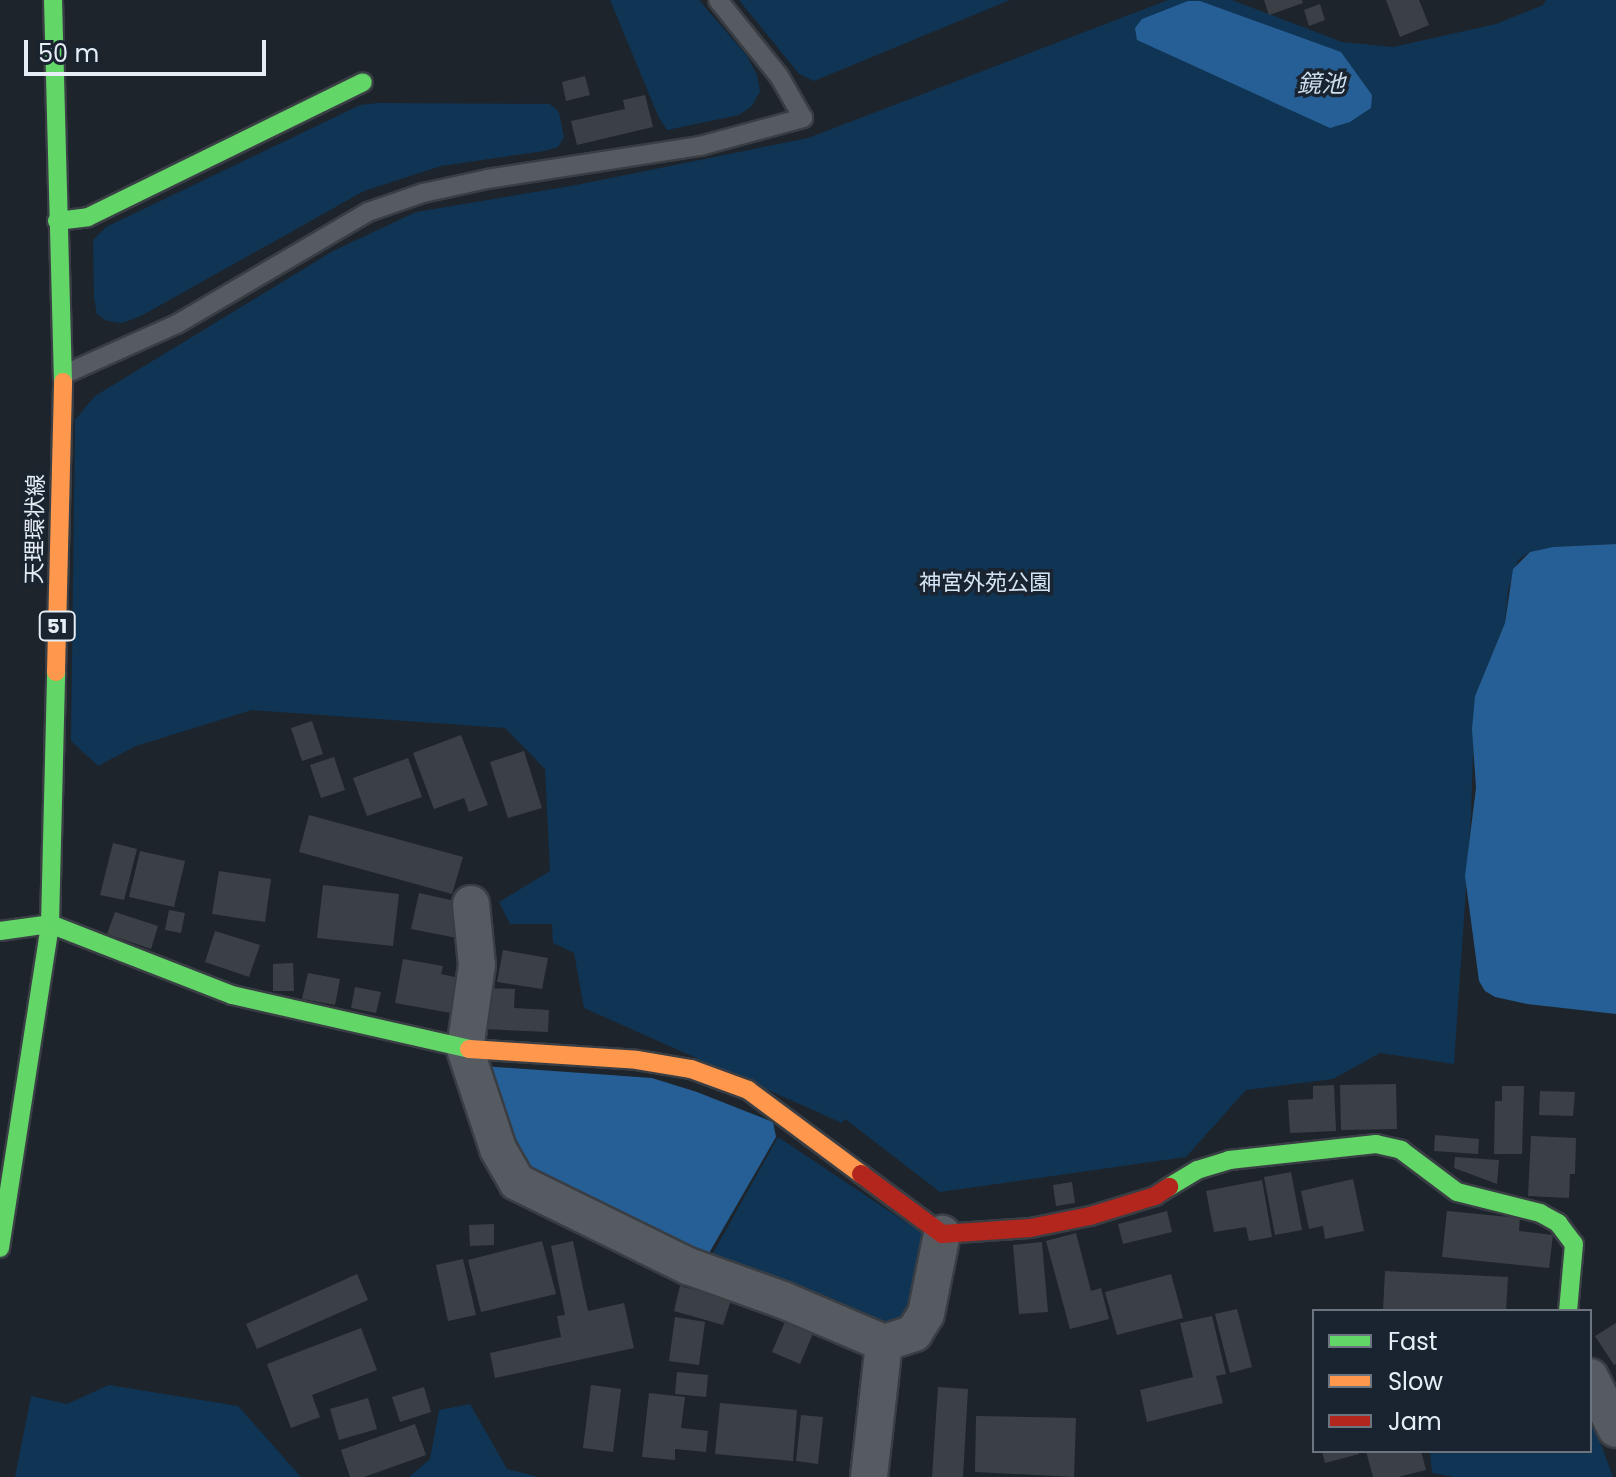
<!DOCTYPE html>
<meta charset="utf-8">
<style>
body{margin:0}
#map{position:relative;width:1616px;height:1477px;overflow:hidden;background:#1e242b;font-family:Poppins,"Noto Sans JP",sans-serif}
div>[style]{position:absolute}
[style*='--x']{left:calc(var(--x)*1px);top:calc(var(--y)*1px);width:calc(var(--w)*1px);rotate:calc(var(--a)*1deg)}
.green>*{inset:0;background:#103454}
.water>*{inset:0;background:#265f95}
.building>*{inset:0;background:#3b4046}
.roads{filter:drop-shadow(2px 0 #393e44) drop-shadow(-2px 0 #393e44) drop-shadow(0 2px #393e44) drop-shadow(0 -2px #393e44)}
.lane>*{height:18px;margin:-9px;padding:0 9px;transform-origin:9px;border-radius:9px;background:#565b61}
.street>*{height:36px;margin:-18px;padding:0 18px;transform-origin:18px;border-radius:18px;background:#565b61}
.fast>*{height:18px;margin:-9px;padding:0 9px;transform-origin:9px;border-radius:9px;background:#63d668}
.slow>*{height:18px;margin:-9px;padding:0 9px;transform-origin:9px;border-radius:9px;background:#ff974d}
.jam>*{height:18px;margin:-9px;padding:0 9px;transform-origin:9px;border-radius:9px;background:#b3261e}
span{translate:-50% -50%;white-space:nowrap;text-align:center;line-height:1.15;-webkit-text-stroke:7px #192430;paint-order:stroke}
.shield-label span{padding:2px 6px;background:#192430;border:2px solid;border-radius:6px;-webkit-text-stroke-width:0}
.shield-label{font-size:20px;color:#e6edf5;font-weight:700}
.street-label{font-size:22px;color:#e6edf5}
.park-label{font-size:22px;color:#d4e4f4}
.water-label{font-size:24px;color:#cddded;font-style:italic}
.legend{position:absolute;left:1312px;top:1309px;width:280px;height:144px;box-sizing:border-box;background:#192430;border:2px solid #6b747f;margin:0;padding:10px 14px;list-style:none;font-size:24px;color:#e6edf5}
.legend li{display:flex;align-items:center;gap:16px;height:40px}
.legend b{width:40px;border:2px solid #6b747f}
.scale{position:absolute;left:24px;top:40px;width:242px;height:36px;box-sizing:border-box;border:4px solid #e6edf5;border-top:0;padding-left:10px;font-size:24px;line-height:28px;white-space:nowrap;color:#e6edf5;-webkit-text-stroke:6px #192430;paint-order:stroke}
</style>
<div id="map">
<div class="green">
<div style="clip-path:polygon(610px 0,699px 0,747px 56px,757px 75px,760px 91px,752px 106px,739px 115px,667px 130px,659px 118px)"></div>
<div style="clip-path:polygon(739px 0,1010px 0,814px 81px,799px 74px)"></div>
<div style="clip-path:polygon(1168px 0,1232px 0,1342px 42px,1393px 47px,1496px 24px,1543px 5px,1546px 0,1616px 0,1616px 544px,1553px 547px,1530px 552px,1518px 560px,1508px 590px,1505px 623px,1475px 696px,1471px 815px,1454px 1064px,1380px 1053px,1333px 1079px,1246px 1090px,1186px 1157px,940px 1192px,845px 1119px,842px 1123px,584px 1008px,574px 953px,553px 943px,552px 924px,510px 924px,499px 902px,550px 871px,545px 769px,505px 728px,252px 710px,136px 746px,98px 766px,71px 741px,75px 420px,95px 396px,333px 251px,416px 212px,571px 186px,808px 138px)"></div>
<div style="clip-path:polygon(378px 103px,550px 104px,559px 112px,564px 137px,558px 147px,545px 151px,441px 166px,364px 191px,141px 316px,122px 323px,107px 321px,97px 314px,94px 298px,93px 240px,106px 227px,360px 105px)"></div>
<div style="clip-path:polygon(778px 1137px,922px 1233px,917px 1317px,895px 1330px,708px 1262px)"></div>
<div style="clip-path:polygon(109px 1385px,238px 1406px,301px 1477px,15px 1477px,31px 1396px,67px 1404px)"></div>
<div style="clip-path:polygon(470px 1404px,507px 1469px,539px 1477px,409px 1477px,430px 1459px,439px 1410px)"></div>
<div style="clip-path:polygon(1590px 1415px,1613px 1477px,1454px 1477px,1432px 1473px,1430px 1451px,1590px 1451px)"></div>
</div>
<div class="water">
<div style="clip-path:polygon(1188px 1px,1200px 1px,1341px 52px,1372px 95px,1371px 108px,1350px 122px,1330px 128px,1137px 40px,1135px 28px,1142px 19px)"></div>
<div style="clip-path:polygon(1616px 544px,1616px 1014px,1527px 1004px,1495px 997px,1485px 991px,1479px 981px,1465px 876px,1476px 788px,1472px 729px,1475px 696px,1505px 623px,1513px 569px,1530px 552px,1553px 547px)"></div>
<div style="clip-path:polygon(482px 1066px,652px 1078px,697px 1092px,773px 1122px,776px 1137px,705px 1260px,541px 1178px,508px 1145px)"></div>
</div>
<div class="building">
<div style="clip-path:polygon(1264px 0,1302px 0,1303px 3px,1269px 15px)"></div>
<div style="clip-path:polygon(1386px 0,1419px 0,1429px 25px,1400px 37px)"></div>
<div style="clip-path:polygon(1320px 4px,1325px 20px,1309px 26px,1304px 10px)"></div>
<div style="clip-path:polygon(585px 76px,590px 95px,566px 101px,562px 82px)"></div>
<div style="clip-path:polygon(645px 95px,653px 127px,577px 145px,571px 121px,625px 109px,623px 100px)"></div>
<div style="clip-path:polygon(312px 721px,323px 754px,302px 761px,291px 728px)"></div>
<div style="clip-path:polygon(461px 735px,488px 805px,469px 812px,464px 798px,434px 809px,413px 753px)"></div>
<div style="clip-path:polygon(524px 751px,542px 808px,508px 818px,490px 762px)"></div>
<div style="clip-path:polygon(334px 757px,345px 790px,321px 798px,310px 765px)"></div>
<div style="clip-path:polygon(408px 758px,422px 797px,367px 816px,353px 778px)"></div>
<div style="clip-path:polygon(309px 815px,463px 857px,452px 894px,299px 852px)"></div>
<div style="clip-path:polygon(113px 843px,137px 849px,124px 900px,100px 895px)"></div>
<div style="clip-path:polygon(140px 851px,185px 861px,174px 907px,129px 897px)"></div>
<div style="clip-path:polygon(219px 871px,271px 879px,265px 922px,212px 914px)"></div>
<div style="clip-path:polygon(323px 885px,399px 894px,393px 946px,317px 938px)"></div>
<div style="clip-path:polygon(419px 893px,464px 903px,457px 938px,411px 929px)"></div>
<div style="clip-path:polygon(169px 910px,185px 913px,181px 933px,165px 930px)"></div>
<div style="clip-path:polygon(115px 912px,158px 926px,151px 949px,107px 934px)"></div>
<div style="clip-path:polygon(215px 931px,260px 945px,249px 977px,205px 962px)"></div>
<div style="clip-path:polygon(503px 950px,548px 958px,542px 989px,497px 982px)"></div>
<div style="clip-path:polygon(403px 959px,443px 966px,441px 974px,469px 980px,462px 1015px,395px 1003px)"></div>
<div style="clip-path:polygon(293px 963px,294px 991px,273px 991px,273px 964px)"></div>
<div style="clip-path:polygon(308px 973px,340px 979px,335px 1005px,302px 999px)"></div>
<div style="clip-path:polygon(355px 987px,381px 992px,376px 1013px,351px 1008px)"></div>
<div style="clip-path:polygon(485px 988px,515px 989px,514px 1008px,549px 1010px,548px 1032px,484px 1029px)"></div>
<div style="clip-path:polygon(1396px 1084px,1397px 1129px,1341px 1130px,1340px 1085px)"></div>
<div style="clip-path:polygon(1334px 1085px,1336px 1131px,1290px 1133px,1288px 1100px,1313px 1099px,1313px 1086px)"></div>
<div style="clip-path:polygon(1502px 1086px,1524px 1086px,1522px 1154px,1494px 1154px,1495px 1101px,1502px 1101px)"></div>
<div style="clip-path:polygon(1540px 1091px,1575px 1092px,1573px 1116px,1539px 1115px)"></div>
<div style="clip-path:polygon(1435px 1135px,1479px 1139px,1478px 1154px,1434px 1151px)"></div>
<div style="clip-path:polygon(1531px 1136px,1576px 1138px,1575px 1174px,1570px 1174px,1569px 1198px,1528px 1196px)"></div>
<div style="clip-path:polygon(1455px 1157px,1499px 1160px,1497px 1184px,1454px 1168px)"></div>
<div style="clip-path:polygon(1291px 1172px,1302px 1230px,1275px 1235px,1264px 1177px)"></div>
<div style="clip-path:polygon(1353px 1179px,1364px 1231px,1325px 1239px,1323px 1226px,1309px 1229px,1301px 1191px)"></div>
<div style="clip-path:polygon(1262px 1180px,1272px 1237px,1249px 1241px,1246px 1227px,1214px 1232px,1206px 1191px)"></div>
<div style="clip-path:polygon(1072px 1182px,1075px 1203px,1056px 1206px,1053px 1185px)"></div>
<div style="clip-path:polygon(1167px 1211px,1172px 1232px,1123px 1244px,1118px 1224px)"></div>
<div style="clip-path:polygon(1447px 1211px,1520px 1218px,1519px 1231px,1553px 1235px,1549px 1268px,1442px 1257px)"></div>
<div style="clip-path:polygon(494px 1224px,494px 1245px,470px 1246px,469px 1225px)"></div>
<div style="clip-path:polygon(1076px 1233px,1091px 1291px,1101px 1288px,1109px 1319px,1070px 1329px,1046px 1241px)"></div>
<div style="clip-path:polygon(542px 1241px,556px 1294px,481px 1312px,468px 1260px)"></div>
<div style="clip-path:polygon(573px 1241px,588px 1311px,624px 1303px,634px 1348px,495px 1378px,490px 1353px,561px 1337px,557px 1316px,565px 1315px,551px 1246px)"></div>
<div style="clip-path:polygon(1042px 1242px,1048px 1312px,1019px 1314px,1013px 1245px)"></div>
<div style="clip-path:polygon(463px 1259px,476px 1315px,448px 1321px,436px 1265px)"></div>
<div style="clip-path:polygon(1385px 1271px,1508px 1277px,1506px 1311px,1383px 1311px)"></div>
<div style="clip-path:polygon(357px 1274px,368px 1300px,257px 1349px,246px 1324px)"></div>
<div style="clip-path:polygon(1171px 1274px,1183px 1318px,1117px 1335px,1105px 1292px)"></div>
<div style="clip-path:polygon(680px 1286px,731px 1300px,723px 1325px,674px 1311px)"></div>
<div style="clip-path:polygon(1237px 1309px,1252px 1367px,1230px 1373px,1215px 1314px)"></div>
<div style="clip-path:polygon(1212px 1316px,1226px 1374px,1216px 1376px,1223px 1403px,1147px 1422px,1140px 1390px,1193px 1377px,1180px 1323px)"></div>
<div style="clip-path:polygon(675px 1317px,705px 1322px,699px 1365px,669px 1361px)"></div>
<div style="clip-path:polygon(787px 1317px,815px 1329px,800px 1364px,772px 1352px)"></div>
<div style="clip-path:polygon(1616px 1323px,1616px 1364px,1614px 1365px,1595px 1336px)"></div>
<div style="clip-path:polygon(361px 1328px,377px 1370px,312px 1395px,320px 1417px,291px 1428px,267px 1364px)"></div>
<div style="clip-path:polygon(677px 1372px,708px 1375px,706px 1397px,675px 1394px)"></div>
<div style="clip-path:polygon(591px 1385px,621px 1389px,613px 1452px,583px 1448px)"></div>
<div style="clip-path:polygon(424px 1387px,431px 1412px,400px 1422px,392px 1397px)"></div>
<div style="clip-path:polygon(938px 1387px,968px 1389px,963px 1477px,932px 1477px)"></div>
<div style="clip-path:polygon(649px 1393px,685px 1397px,681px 1428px,708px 1431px,706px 1452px,675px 1449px,675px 1460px,642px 1457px)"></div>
<div style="clip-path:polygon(368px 1398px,377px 1429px,339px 1440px,330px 1409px)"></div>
<div style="clip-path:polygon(720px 1403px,797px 1410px,793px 1461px,715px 1454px)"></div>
<div style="clip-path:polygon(801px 1415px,823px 1417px,818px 1464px,796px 1461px)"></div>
<div style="clip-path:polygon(976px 1416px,1076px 1418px,1074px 1477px,975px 1472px)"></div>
<div style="clip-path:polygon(415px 1424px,426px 1455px,364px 1477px,350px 1477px,341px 1450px)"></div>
<div style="clip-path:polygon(1322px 1451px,1358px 1451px,1359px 1454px,1325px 1463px)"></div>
<div style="clip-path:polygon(1366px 1451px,1421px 1451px,1426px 1470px,1398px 1477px,1373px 1477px)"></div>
</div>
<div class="roads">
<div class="lane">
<div style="--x:65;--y:374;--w:123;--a:-24.1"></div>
<div style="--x:177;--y:324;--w:221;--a:-30.4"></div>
<div style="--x:368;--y:212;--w:58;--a:-19.1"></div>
<div style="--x:423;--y:193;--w:66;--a:-12.3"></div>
<div style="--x:487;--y:179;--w:216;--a:-8.8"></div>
<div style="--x:700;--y:146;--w:107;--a:-15.2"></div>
<div style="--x:803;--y:118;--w:48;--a:-119.7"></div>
<div style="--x:779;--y:76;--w:97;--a:-128.8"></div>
</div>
<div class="street">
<div style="--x:471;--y:904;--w:61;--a:84.4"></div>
<div style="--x:477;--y:965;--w:85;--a:98.1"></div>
<div style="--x:465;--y:1049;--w:105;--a:71.7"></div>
<div style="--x:498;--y:1149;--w:38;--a:60"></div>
<div style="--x:517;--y:1182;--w:191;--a:26.2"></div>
<div style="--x:688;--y:1266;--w:101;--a:19.7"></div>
<div style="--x:783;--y:1300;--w:110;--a:23.1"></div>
<div style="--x:884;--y:1343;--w:135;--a:96.4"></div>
<div style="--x:884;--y:1343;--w:32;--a:-18"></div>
<div style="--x:914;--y:1333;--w:22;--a:-58"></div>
<div style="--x:926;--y:1314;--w:82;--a:-78.7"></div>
<div style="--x:1590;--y:1377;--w:58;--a:63.4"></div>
</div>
<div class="fast">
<div style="--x:53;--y:0;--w:382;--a:88.5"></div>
<div style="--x:57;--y:221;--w:31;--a:-7"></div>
<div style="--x:88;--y:217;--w:306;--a:-26.1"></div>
<div style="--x:0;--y:931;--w:50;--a:-8"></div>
<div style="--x:50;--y:924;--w:195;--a:21.3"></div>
<div style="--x:232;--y:995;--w:243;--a:12.8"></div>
<div style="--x:1169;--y:1187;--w:33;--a:-31"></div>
<div style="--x:1197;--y:1170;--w:34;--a:-17"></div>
<div style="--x:1229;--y:1160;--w:148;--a:-6.2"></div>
<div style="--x:1376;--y:1144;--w:26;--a:13"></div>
<div style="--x:1401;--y:1150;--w:70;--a:36.9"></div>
<div style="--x:1457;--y:1192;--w:86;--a:14.2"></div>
<div style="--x:1540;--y:1213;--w:21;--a:29"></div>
<div style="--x:1558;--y:1223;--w:26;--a:53"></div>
<div style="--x:1574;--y:1244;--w:67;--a:95.1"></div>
<div style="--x:0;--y:1248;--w:328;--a:-81.2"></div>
<div style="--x:50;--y:924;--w:252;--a:-88.6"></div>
</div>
<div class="slow">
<div style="--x:56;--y:672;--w:290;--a:-88.6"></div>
<div style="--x:469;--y:1049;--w:168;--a:3.7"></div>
<div style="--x:637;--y:1060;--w:55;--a:9.5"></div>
<div style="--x:691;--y:1069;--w:61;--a:20.2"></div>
<div style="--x:748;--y:1090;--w:141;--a:36.6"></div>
</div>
<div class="jam">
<div style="--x:861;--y:1174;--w:101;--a:36.5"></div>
<div style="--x:942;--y:1234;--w:88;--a:-3.9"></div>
<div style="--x:1030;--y:1228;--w:61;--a:-11.3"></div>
<div style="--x:1090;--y:1216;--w:68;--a:-17.1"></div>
<div style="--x:1155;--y:1196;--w:17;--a:-33"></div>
</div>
</div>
<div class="shield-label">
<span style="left:57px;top:626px">51</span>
</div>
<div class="street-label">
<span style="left:35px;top:529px;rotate:-89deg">天理環状線</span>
</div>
<div class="park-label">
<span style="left:985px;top:583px">神宮外苑公園</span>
</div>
<div class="water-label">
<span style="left:1321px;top:84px">鏡池</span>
</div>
<ul class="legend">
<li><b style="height:10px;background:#63d668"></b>Fast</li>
<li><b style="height:10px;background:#ff974d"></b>Slow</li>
<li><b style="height:10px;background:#b3261e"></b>Jam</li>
</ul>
<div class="scale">50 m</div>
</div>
